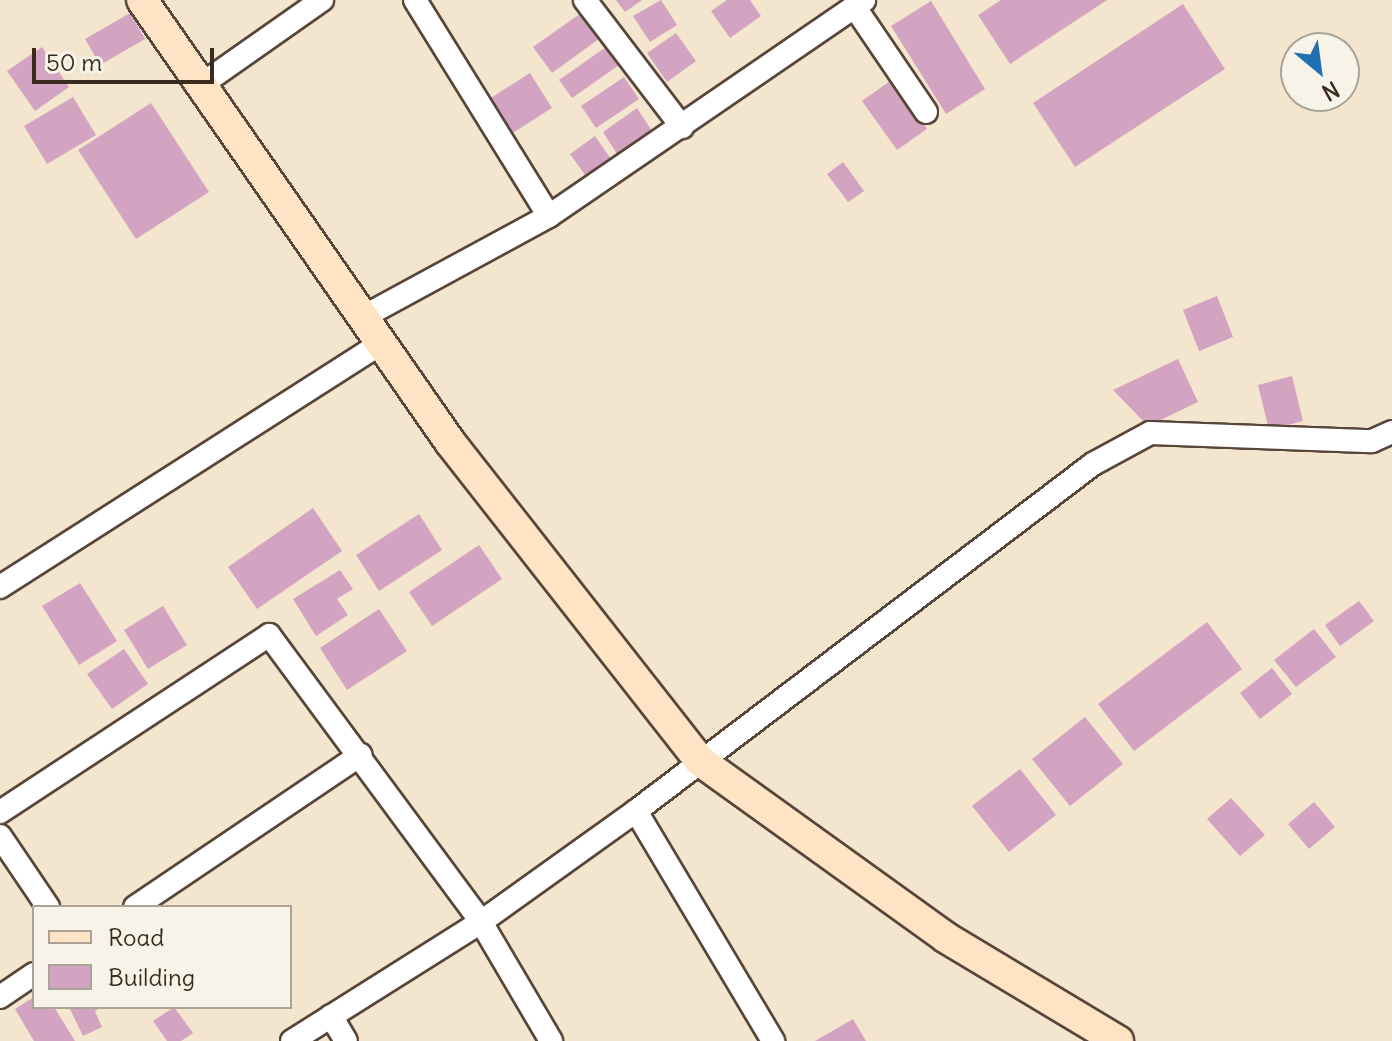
<!DOCTYPE html>
<style>
body{margin:0}
#map{position:relative;width:1392px;height:1041px;overflow:hidden;background:#f4e5cf;font-family:Delius,sans-serif}
div>[style]{position:absolute}
[style*='--x']{left:calc(var(--x)*1px);top:calc(var(--y)*1px);width:calc(var(--w)*1px);rotate:calc(var(--a)*1deg)}
.building>*{inset:0;background:#d3a4c1}
.roads{filter:drop-shadow(2px 0 #574639) drop-shadow(-2px 0 #574639) drop-shadow(0 2px #574639) drop-shadow(0 -2px #574639)}
.minor>*{height:22px;margin:-11px;padding:0 11px;transform-origin:11px;border-radius:11px;background:#fff}
.secondary>*{height:30px;margin:-15px;padding:0 15px;transform-origin:15px;border-radius:15px;background:#fee4c5}
span{translate:-50% -50%;white-space:nowrap;text-align:center;line-height:1.15;-webkit-text-stroke:6px #f7f3e8;paint-order:stroke}
.legend{position:absolute;left:32px;top:905px;width:260px;height:104px;box-sizing:border-box;background:#f7f3e8;border:2px solid #aca397;margin:0;padding:10px 14px;list-style:none;font-size:24px;color:#3b2a1e}
.legend li{display:flex;align-items:center;gap:16px;height:40px}
.legend b{width:40px;border:2px solid #aca397}
.north{position:absolute;left:1280px;top:32px;width:80px;height:80px;box-sizing:border-box;background:#f7f3e8;border:2px solid #aca397;border-radius:50%;rotate:151deg;font-size:22px;font-weight:700;line-height:32px;text-align:center;color:#3b2a1e}
.north::after{content:'';display:block;margin:auto;width:28px;height:36px;background:#1f6fb2;clip-path:polygon(50% 0,100% 100%,50% 72%,0 100%)}
.scale{position:absolute;left:32px;top:48px;width:182px;height:36px;box-sizing:border-box;border:4px solid #3b2a1e;border-top:0;padding-left:10px;font-size:24px;line-height:28px;white-space:nowrap;color:#3b2a1e;-webkit-text-stroke:6px #f7f3e8;paint-order:stroke}
</style>
<div id="map">
<div class="building">
<div style="clip-path:polygon(616px 0,642px 0,625px 12px)"></div>
<div style="clip-path:polygon(661px 0,677px 25px,650px 42px,633px 16px)"></div>
<div style="clip-path:polygon(727px 0,750px 0,761px 16px,730px 38px,711px 11px)"></div>
<div style="clip-path:polygon(1001px 0,1107px 0,1010px 64px,978px 15px)"></div>
<div style="clip-path:polygon(931px 1px,985px 89px,946px 114px,891px 26px)"></div>
<div style="clip-path:polygon(1183px 4px,1225px 69px,1075px 167px,1033px 103px)"></div>
<div style="clip-path:polygon(584px 11px,603px 36px,552px 73px,533px 47px)"></div>
<div style="clip-path:polygon(130px 13px,145px 39px,100px 65px,85px 39px)"></div>
<div style="clip-path:polygon(676px 33px,696px 61px,667px 82px,647px 53px)"></div>
<div style="clip-path:polygon(609px 45px,622px 63px,572px 98px,559px 80px)"></div>
<div style="clip-path:polygon(42px 47px,69px 87px,35px 111px,7px 71px)"></div>
<div style="clip-path:polygon(530px 73px,552px 108px,508px 136px,486px 101px)"></div>
<div style="clip-path:polygon(624px 77px,639px 99px,596px 128px,581px 106px)"></div>
<div style="clip-path:polygon(893px 79px,927px 129px,897px 150px,862px 101px)"></div>
<div style="clip-path:polygon(73px 97px,96px 135px,47px 164px,24px 126px)"></div>
<div style="clip-path:polygon(151px 103px,209px 192px,136px 239px,78px 150px)"></div>
<div style="clip-path:polygon(637px 108px,652px 131px,617px 154px,603px 132px)"></div>
<div style="clip-path:polygon(595px 136px,613px 162px,588px 179px,570px 154px)"></div>
<div style="clip-path:polygon(843px 162px,864px 191px,848px 202px,827px 174px)"></div>
<div style="clip-path:polygon(1217px 296px,1233px 337px,1199px 351px,1183px 310px)"></div>
<div style="clip-path:polygon(1178px 359px,1198px 402px,1148px 426px,1113px 390px)"></div>
<div style="clip-path:polygon(1292px 376px,1303px 421px,1269px 430px,1258px 385px)"></div>
<div style="clip-path:polygon(313px 508px,342px 551px,257px 609px,228px 567px)"></div>
<div style="clip-path:polygon(419px 514px,442px 550px,379px 591px,356px 555px)"></div>
<div style="clip-path:polygon(479px 545px,502px 579px,432px 626px,409px 592px)"></div>
<div style="clip-path:polygon(340px 570px,353px 589px,337px 599px,348px 615px,316px 636px,293px 599px)"></div>
<div style="clip-path:polygon(80px 583px,117px 641px,79px 665px,42px 606px)"></div>
<div style="clip-path:polygon(1359px 601px,1374px 621px,1340px 646px,1325px 625px)"></div>
<div style="clip-path:polygon(163px 606px,187px 645px,148px 669px,124px 630px)"></div>
<div style="clip-path:polygon(379px 609px,407px 651px,347px 690px,320px 648px)"></div>
<div style="clip-path:polygon(1207px 622px,1242px 669px,1134px 751px,1098px 704px)"></div>
<div style="clip-path:polygon(1314px 629px,1336px 657px,1296px 687px,1274px 660px)"></div>
<div style="clip-path:polygon(124px 649px,148px 684px,112px 709px,87px 674px)"></div>
<div style="clip-path:polygon(1272px 668px,1292px 694px,1260px 719px,1240px 693px)"></div>
<div style="clip-path:polygon(1085px 717px,1123px 764px,1070px 806px,1032px 759px)"></div>
<div style="clip-path:polygon(1020px 769px,1056px 815px,1009px 852px,972px 806px)"></div>
<div style="clip-path:polygon(1231px 798px,1265px 835px,1240px 856px,1207px 819px)"></div>
<div style="clip-path:polygon(1314px 802px,1335px 827px,1309px 849px,1288px 824px)"></div>
<div style="clip-path:polygon(34px 997px,34px 1007px,54px 1007px,75px 1041px,34px 1041px,15px 1009px)"></div>
<div style="clip-path:polygon(69px 1007px,102px 1007px,95px 1011px,102px 1027px,83px 1036px)"></div>
<div style="clip-path:polygon(174px 1007px,193px 1033px,181px 1041px,167px 1041px,153px 1021px)"></div>
<div style="clip-path:polygon(853px 1019px,866px 1041px,815px 1041px)"></div>
</div>
<div class="roads">
<div class="minor">
<div style="--x:415;--y:0;--w:254;--a:58.2"></div>
<div style="--x:585;--y:0;--w:160;--a:52.6"></div>
<div style="--x:854;--y:6;--w:128;--a:55.8"></div>
<div style="--x:201;--y:85;--w:148;--a:-35.1"></div>
<div style="--x:363;--y:317;--w:212;--a:-28.5"></div>
<div style="--x:549;--y:216;--w:382;--a:-34.4"></div>
<div style="--x:0;--y:587;--w:452;--a:-32.6"></div>
<div style="--x:636;--y:811;--w:268;--a:59.2"></div>
<div style="--x:0;--y:812;--w:322;--a:-33.3"></div>
<div style="--x:269;--y:635;--w:357;--a:53.5"></div>
<div style="--x:481;--y:922;--w:138;--a:59.5"></div>
<div style="--x:0;--y:836;--w:86;--a:55.9"></div>
<div style="--x:135;--y:907;--w:272;--a:-34"></div>
<div style="--x:0;--y:997;--w:41;--a:-34.1"></div>
<div style="--x:331;--y:1016;--w:29;--a:59"></div>
<div style="--x:292;--y:1041;--w:223;--a:-32.2"></div>
<div style="--x:481;--y:922;--w:191;--a:-35.6"></div>
<div style="--x:636;--y:811;--w:574;--a:-37.21"></div>
<div style="--x:1093;--y:464;--w:65;--a:-28.5"></div>
<div style="--x:1150;--y:433;--w:222;--a:2.1"></div>
<div style="--x:1372;--y:441;--w:22;--a:-24"></div>
</div>
<div class="secondary">
<div style="--x:142;--y:0;--w:539;--a:55.13"></div>
<div style="--x:450;--y:442;--w:404;--a:51.9"></div>
<div style="--x:699;--y:760;--w:303;--a:35.7"></div>
<div style="--x:945;--y:937;--w:202;--a:31"></div>
</div>
</div>
<ul class="legend">
<li><b style="height:10px;background:#fee4c5"></b>Road</li>
<li><b style="height:22px;background:#d3a4c1"></b>Building</li>
</ul>
<div class="north">N</div>
<div class="scale">50 m</div>
</div>
